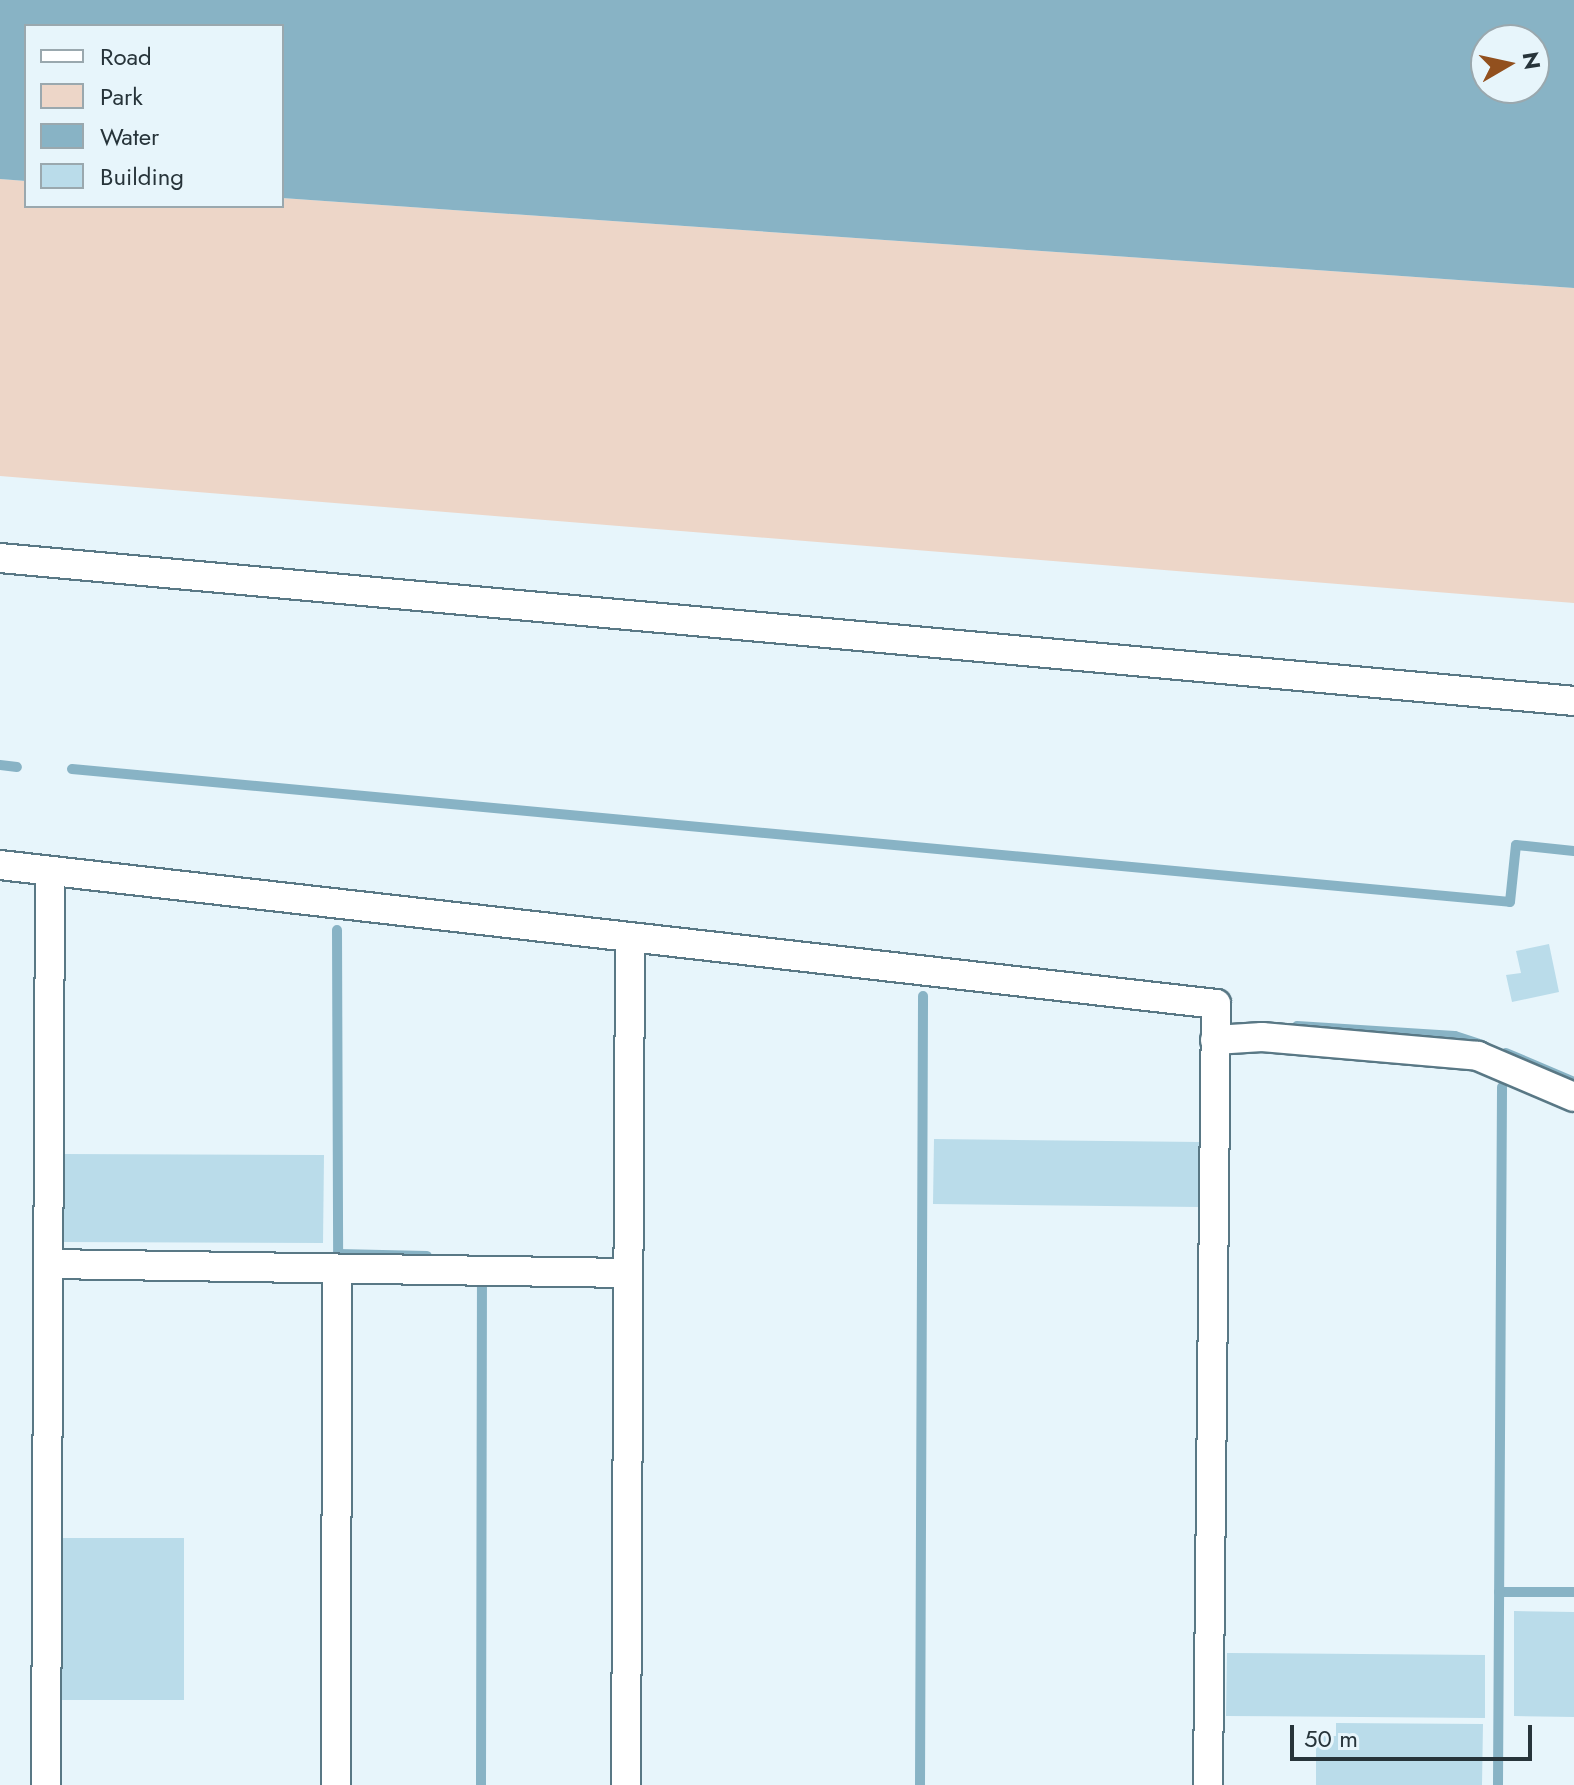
<!DOCTYPE html>
<style>
body{margin:0}
#map{position:relative;width:1574px;height:1785px;overflow:hidden;background:#e7f5fb;font-family:Jost,sans-serif}
div>[style]{position:absolute}
[style*='--x']{left:calc(var(--x)*1px);top:calc(var(--y)*1px);width:calc(var(--w)*1px);rotate:calc(var(--a)*1deg)}
.green>*{inset:0;background:#edd6c8}
.water>*{inset:0;background:#88b3c5}
.stream>*{height:10px;margin:-5px;padding:0 5px;transform-origin:5px;border-radius:5px;background:#88b3c5}
.building>*{inset:0;background:#badcea}
.roads{filter:drop-shadow(2px 0 #597885) drop-shadow(-2px 0 #597885) drop-shadow(0 2px #597885) drop-shadow(0 -2px #597885)}
.minor>*{height:28px;margin:-14px;padding:0 14px;transform-origin:14px;border-radius:14px;background:#fff}
span{translate:-50% -50%;white-space:nowrap;text-align:center;line-height:1.15;-webkit-text-stroke:6px #e7f5fb;paint-order:stroke}
.legend{position:absolute;left:24px;top:24px;width:260px;height:184px;box-sizing:border-box;background:#e7f5fb;border:2px solid #9aa8ae;margin:0;padding:10px 14px;list-style:none;font-size:24px;color:#27343a}
.legend li{display:flex;align-items:center;gap:16px;height:40px}
.legend b{width:40px;border:2px solid #9aa8ae}
.north{position:absolute;left:1470px;top:24px;width:80px;height:80px;box-sizing:border-box;background:#e7f5fb;border:2px solid #9aa8ae;border-radius:50%;rotate:81deg;font-size:22px;font-weight:700;line-height:32px;text-align:center;color:#27343a}
.north::after{content:'';display:block;margin:auto;width:28px;height:36px;background:#92501e;clip-path:polygon(50% 0,100% 100%,50% 72%,0 100%)}
.scale{position:absolute;left:1290px;top:1725px;width:242px;height:36px;box-sizing:border-box;border:4px solid #27343a;border-top:0;padding-left:10px;font-size:24px;line-height:28px;white-space:nowrap;color:#27343a;-webkit-text-stroke:6px #e7f5fb;paint-order:stroke}
</style>
<div id="map">
<div class="green">
<div style="clip-path:polygon(0 179px,26px 181px,26px 206px,282px 206px,282px 198px,1574px 288px,1574px 603px,0 476px)"></div>
</div>
<div class="water">
<div style="clip-path:polygon(evenodd,0 0,1574px 0,1574px 288px,282px 198px,282px 26px,26px 26px,26px 181px,0 179px,0 0,1486px 40px,1534px 40px,1534px 88px,1486px 88px,1486px 40px)"></div>
</div>
<div class="stream">
<div style="--x:0;--y:765;--w:17;--a:7"></div>
<div style="--x:72;--y:769;--w:1444;--a:5.28"></div>
<div style="--x:1510;--y:902;--w:57;--a:-84"></div>
<div style="--x:1516;--y:845;--w:58;--a:5.9"></div>
<div style="--x:337;--y:930;--w:324;--a:89.8"></div>
<div style="--x:338;--y:1254;--w:89;--a:1.3"></div>
<div style="--x:1297;--y:1026;--w:158;--a:3.6"></div>
<div style="--x:1455;--y:1036;--w:29;--a:18"></div>
<div style="--x:1506;--y:1053;--w:74;--a:23.1"></div>
<div style="--x:1499;--y:1592;--w:75;--a:0"></div>
<div style="--x:481;--y:1785;--w:503;--a:-89.89"></div>
<div style="--x:920;--y:1785;--w:789;--a:-89.78"></div>
<div style="--x:1498;--y:1785;--w:698;--a:-89.67"></div>
</div>
<div class="building">
<div style="clip-path:polygon(1549px 944px,1559px 992px,1512px 1002px,1506px 975px,1521px 973px,1516px 951px)"></div>
<div style="clip-path:polygon(934px 1139px,1199px 1142px,1198px 1207px,933px 1204px)"></div>
<div style="clip-path:polygon(63px 1154px,324px 1155px,323px 1243px,62px 1242px)"></div>
<div style="clip-path:polygon(59px 1538px,184px 1538px,184px 1700px,59px 1700px)"></div>
<div style="clip-path:polygon(1514px 1611px,1574px 1612px,1574px 1717px,1514px 1716px)"></div>
<div style="clip-path:polygon(1227px 1653px,1485px 1655px,1485px 1718px,1226px 1716px)"></div>
<div style="clip-path:polygon(1336px 1723px,1483px 1724px,1482px 1785px,1316px 1785px,1316px 1736px,1336px 1736px)"></div>
</div>
<div class="roads">
<div class="minor">
<div style="--x:0;--y:558;--w:1580;--a:5.19"></div>
<div style="--x:0;--y:865;--w:1224;--a:6.52"></div>
<div style="--x:1216;--y:1004;--w:781;--a:90.59"></div>
<div style="--x:1215;--y:1040;--w:47;--a:-3.7"></div>
<div style="--x:1262;--y:1037;--w:217;--a:5"></div>
<div style="--x:1478;--y:1056;--w:104;--a:23.1"></div>
<div style="--x:48;--y:1264;--w:580;--a:0.89"></div>
<div style="--x:46;--y:1785;--w:914;--a:-89.75"></div>
<div style="--x:336;--y:1785;--w:516;--a:-89.89"></div>
<div style="--x:626;--y:1785;--w:847;--a:-89.73"></div>
</div>
</div>
<ul class="legend">
<li><b style="height:10px;background:#fff"></b>Road</li>
<li><b style="height:22px;background:#edd6c8"></b>Park</li>
<li><b style="height:22px;background:#88b3c5"></b>Water</li>
<li><b style="height:22px;background:#badcea"></b>Building</li>
</ul>
<div class="north">N</div>
<div class="scale">50 m</div>
</div>
